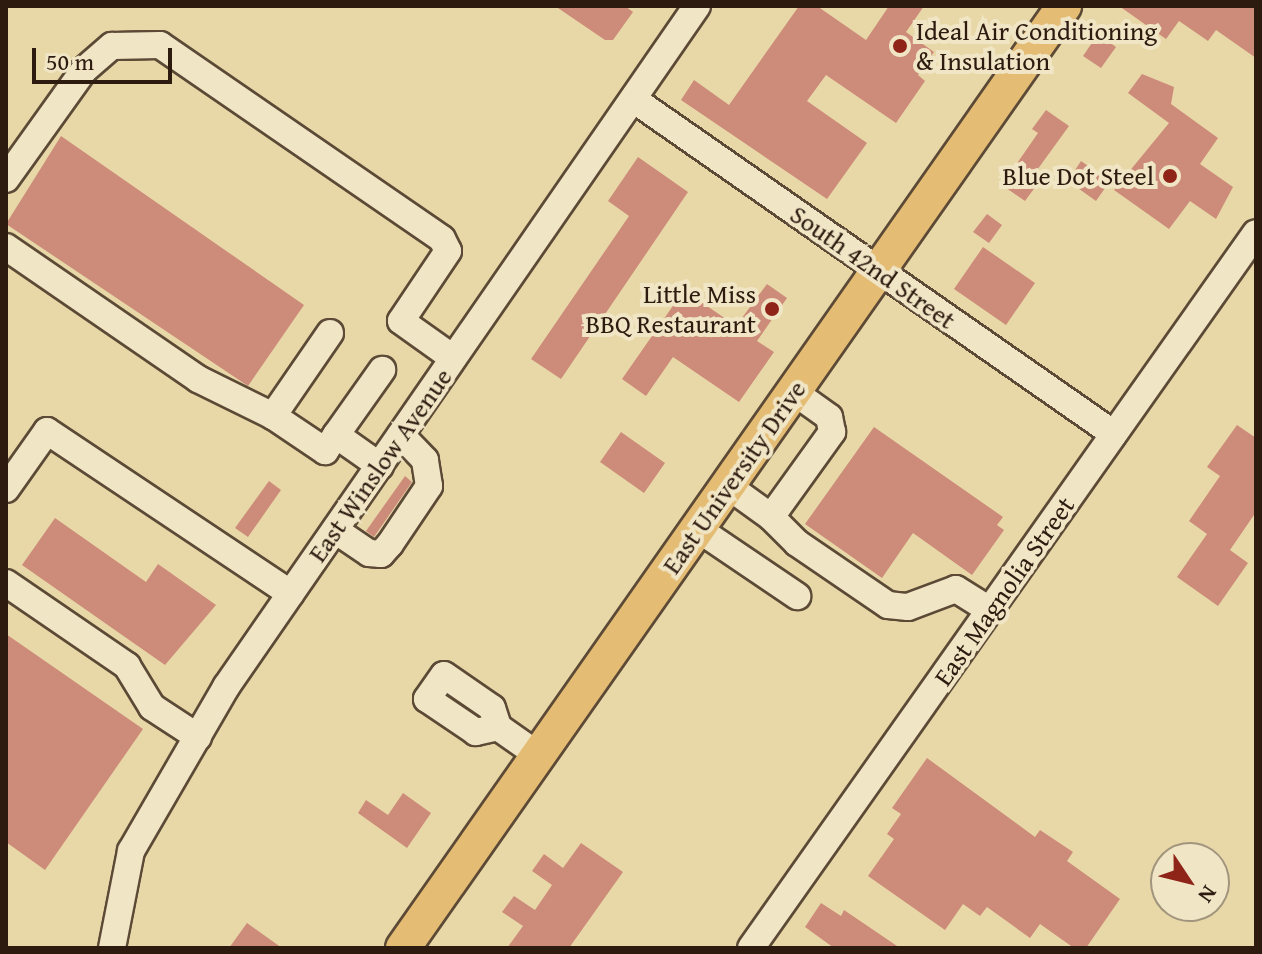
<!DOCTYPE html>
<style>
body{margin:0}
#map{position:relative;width:1262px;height:954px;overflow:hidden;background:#e8d8a8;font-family:"Gentium Book Plus",serif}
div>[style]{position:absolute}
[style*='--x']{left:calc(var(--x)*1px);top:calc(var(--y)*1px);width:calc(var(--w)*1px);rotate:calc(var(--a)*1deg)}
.building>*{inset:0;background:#cd8b79}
.roads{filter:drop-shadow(2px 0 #5c4a36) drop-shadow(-2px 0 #5c4a36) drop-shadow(0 2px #5c4a36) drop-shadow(0 -2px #5c4a36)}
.minor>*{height:26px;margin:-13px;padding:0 13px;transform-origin:13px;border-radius:13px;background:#f0e6c6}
.major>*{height:34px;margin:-17px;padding:0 17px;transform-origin:17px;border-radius:17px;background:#e4bc74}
.dots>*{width:22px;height:22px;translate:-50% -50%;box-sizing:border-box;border:4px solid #f0e6c6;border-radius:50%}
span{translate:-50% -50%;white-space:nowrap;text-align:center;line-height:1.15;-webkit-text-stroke:8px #f0e6c6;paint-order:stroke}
.poi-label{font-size:26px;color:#2d1b10}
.left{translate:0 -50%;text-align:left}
.right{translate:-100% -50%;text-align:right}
.street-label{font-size:26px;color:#2d1b10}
.frame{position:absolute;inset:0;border:8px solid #2d1b10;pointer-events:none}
.north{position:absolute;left:1150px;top:842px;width:80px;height:80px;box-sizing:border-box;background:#f0e6c6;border:2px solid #a2957d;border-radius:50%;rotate:125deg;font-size:22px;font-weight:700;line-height:32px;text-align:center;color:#2d1b10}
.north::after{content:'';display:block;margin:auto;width:28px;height:36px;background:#8f2418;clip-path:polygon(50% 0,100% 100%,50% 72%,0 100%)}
.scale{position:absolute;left:32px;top:48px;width:140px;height:36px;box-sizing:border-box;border:4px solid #2d1b10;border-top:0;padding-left:10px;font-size:24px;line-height:28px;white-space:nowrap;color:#2d1b10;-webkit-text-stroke:6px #f0e6c6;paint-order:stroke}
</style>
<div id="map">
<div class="building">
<div style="clip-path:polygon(555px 6px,625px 6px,633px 12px,613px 40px,605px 40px)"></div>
<div style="clip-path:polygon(799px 6px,817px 6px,866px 40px,889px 6px,924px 6px,906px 32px,934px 52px,918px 75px,925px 81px,896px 123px,826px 75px,807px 101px,867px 143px,827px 199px,681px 100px,694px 80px,729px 105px)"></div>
<div style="clip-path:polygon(1119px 6px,1256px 6px,1256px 58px,1216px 30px,1208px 41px,1179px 21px,1166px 39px)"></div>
<div style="clip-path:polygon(1098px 34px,1116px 47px,1101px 68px,1083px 56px)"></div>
<div style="clip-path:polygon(1142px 74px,1174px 87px,1171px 104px,1218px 138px,1200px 164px,1233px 187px,1216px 219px,1190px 201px,1169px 229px,1114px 190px,1169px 123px,1128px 93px)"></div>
<div style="clip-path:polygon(1046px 110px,1069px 126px,1032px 177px,1039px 182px,1025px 201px,1002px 185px,1038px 133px,1032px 129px)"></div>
<div style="clip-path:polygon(61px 136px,304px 305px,248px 386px,6px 224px)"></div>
<div style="clip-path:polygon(638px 157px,688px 192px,561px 379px,531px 359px,629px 216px,608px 201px)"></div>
<div style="clip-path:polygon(1081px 161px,1110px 181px,1096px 201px,1068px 181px)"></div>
<div style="clip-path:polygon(987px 214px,1002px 225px,989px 243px,973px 232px)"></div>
<div style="clip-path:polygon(983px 247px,1035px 283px,1006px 325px,954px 289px)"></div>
<div style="clip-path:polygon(767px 284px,787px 298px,757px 341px,774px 352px,739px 402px,673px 357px,646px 396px,622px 379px,684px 290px,736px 326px)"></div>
<div style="clip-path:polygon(1237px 425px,1256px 438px,1256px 512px,1230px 550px,1248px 563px,1218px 606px,1177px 577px,1207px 534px,1189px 521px,1220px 476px,1207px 467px)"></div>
<div style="clip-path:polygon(874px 427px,1003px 517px,997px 525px,1004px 530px,972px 575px,913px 533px,882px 578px,805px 524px)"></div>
<div style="clip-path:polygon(621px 432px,665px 463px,644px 493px,600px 462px)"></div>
<div style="clip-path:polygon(405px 476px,412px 482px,374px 537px,366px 531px)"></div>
<div style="clip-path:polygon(269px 481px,281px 490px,248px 537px,235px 528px)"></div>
<div style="clip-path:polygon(55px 518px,146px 582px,158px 564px,216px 605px,165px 665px,22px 565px)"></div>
<div style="clip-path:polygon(6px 634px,143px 729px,45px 870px,6px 842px)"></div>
<div style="clip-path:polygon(927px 758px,1035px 837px,1040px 830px,1073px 852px,1067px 861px,1120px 899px,1086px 948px,1074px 948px,1040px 924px,1030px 938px,987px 907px,980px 916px,963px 904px,945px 930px,868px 876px,894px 839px,887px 834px,901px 814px,892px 808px)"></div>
<div style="clip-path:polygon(403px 793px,431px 813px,407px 848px,358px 813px,366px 800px,388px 815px)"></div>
<div style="clip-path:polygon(581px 843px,623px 872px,569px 948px,507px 948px,523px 926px,502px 912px,514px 896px,535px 910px,552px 885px,532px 871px,544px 854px,563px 868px)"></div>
<div style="clip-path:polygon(821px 903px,841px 916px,844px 910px,900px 948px,834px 948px,805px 927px)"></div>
<div style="clip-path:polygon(247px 923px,282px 948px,229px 948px)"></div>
</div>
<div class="roads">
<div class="minor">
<div style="--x:633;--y:99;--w:586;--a:34.86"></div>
<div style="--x:6;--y:179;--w:134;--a:-54.4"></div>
<div style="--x:84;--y:70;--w:37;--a:-41"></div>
<div style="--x:112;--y:46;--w:48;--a:-1.2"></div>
<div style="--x:160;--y:45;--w:342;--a:34.5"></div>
<div style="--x:442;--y:239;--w:13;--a:63"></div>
<div style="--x:448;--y:251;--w:84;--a:123.9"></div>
<div style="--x:401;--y:321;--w:64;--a:35.4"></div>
<div style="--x:6;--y:247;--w:233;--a:34.5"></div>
<div style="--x:198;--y:379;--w:84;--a:26.3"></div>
<div style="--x:330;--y:333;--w:101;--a:124.5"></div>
<div style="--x:273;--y:416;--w:63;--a:33.9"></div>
<div style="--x:325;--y:451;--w:19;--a:-55"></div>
<div style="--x:380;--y:466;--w:54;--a:-144.8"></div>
<div style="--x:336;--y:435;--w:80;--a:-54.7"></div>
<div style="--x:728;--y:486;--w:53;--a:35.8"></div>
<div style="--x:771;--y:517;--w:105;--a:-54.3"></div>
<div style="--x:832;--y:432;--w:15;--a:-101"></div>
<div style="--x:829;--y:417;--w:43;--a:-144.5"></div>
<div style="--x:6;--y:489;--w:71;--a:-54.7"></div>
<div style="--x:47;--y:431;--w:293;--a:33.7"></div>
<div style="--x:771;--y:517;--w:37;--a:45"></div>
<div style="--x:797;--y:543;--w:110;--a:34.3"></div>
<div style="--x:888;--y:605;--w:20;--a:6"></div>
<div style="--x:908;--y:607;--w:51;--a:-20.6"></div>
<div style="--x:956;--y:589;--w:40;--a:32"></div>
<div style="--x:698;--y:529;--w:120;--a:34.1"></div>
<div style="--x:335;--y:530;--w:41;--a:34.1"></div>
<div style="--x:369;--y:553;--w:12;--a:5"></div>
<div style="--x:381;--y:554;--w:13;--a:-48"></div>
<div style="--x:390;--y:544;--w:70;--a:-56.1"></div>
<div style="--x:429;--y:486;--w:26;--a:-99"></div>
<div style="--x:425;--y:460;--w:35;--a:-134"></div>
<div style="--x:6;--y:583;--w:147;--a:34.4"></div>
<div style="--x:127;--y:666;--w:48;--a:58.6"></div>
<div style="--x:152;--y:707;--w:55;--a:33.1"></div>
<div style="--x:498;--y:727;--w:23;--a:167"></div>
<div style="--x:476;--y:732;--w:59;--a:-146"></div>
<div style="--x:427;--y:699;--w:29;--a:-55"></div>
<div style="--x:444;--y:675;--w:58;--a:34.5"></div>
<div style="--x:492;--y:708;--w:20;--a:72"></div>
<div style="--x:498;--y:727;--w:49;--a:35"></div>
<div style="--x:112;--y:948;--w:99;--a:-78.9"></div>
<div style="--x:131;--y:851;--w:190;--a:-59.9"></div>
<div style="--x:226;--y:687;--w:828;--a:-55.33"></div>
<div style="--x:751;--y:948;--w:875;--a:-54.77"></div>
</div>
<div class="major">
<div style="--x:403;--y:948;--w:1151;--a:-54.94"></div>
</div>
</div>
<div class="dots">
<div style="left:900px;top:46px;background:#8f2418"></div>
<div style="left:1170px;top:176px;background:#8f2418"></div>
<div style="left:772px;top:309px;background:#8f2418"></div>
</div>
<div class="poi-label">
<span class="left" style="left:916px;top:46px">Ideal Air Conditioning<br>&amp; Insulation</span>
<span class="right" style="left:1154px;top:176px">Blue Dot Steel</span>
<span class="right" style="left:756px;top:309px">Little Miss<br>BBQ Restaurant</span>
</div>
<div class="street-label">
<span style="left:873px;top:267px;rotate:35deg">South 42nd Street</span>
<span style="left:380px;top:465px;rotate:-55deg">East Winslow Avenue</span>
<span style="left:734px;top:477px;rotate:-55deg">East University Drive</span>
<span style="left:1004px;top:591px;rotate:-55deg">East Magnolia Street</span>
</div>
<div class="frame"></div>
<div class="north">N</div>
<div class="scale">50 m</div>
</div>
